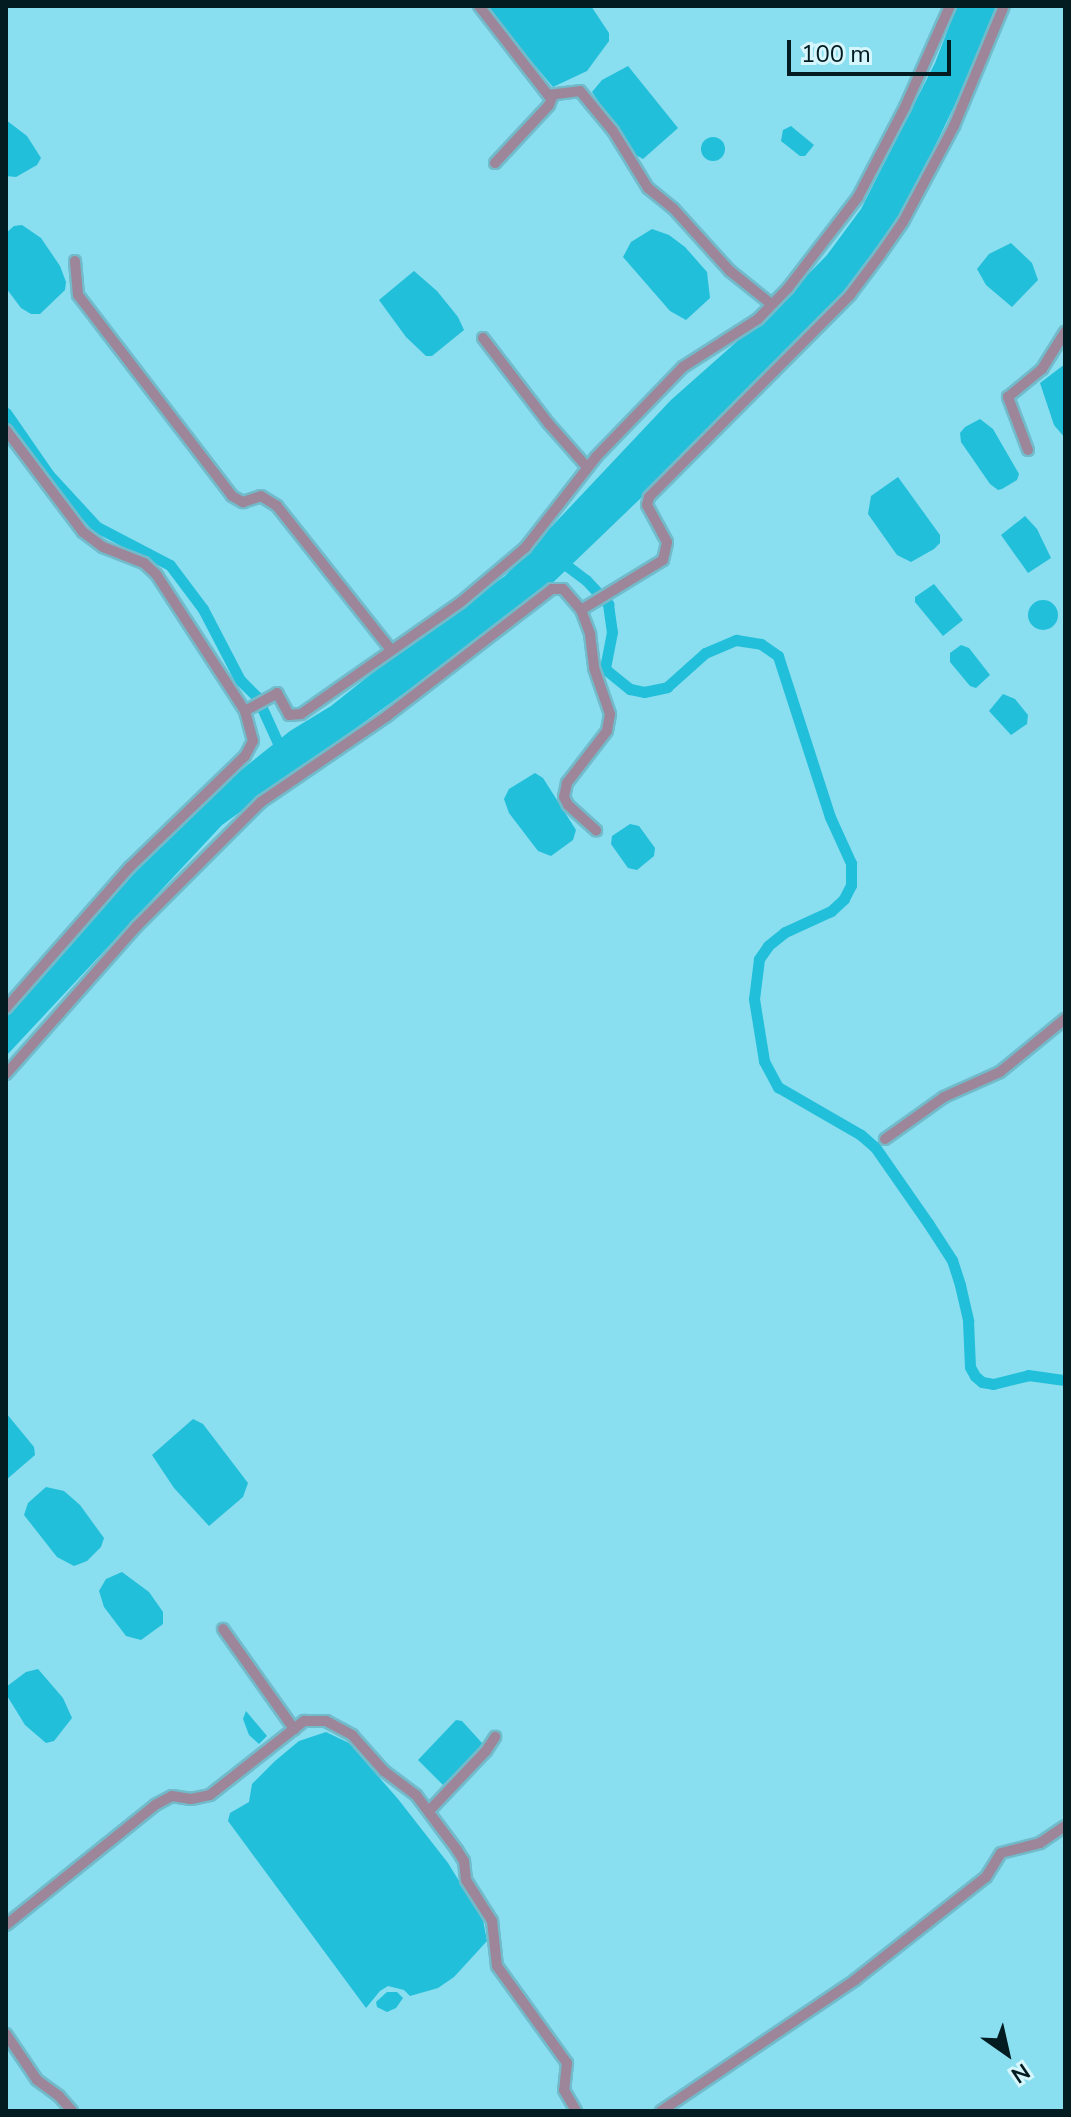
<!DOCTYPE html>
<style>
body{margin:0}
#map{position:relative;width:1071px;height:2117px;overflow:hidden;background:#89def0;font-family:"Nunito Sans",sans-serif}
div>[style]{position:absolute}
[style*='--x']{left:calc(var(--x)*1px);top:calc(var(--y)*1px);width:calc(var(--w)*1px);rotate:calc(var(--a)*1deg)}
.water>*{inset:0;background:#22bfda}
.round{border-radius:50%}
.canal>*{height:11px;margin:-5.5px;padding:0 5.5px;transform-origin:5.5px;border-radius:5.5px;background:#22bfda}
.roads{filter:drop-shadow(2px 0 #71bbcb) drop-shadow(-2px 0 #71bbcb) drop-shadow(0 2px #71bbcb) drop-shadow(0 -2px #71bbcb)}
.street>*{height:10px;margin:-5px;padding:0 5px;transform-origin:5px;border-radius:5px;background:#9d8699}
span{translate:-50% -50%;white-space:nowrap;text-align:center;line-height:1.15;-webkit-text-stroke:7px #d6f6fd;paint-order:stroke}
.frame{position:absolute;inset:0;border:8px solid #021c21;pointer-events:none}
.north{position:absolute;left:967px;top:2013px;width:80px;height:80px;-webkit-text-stroke:6px #d6f6fd;paint-order:stroke;rotate:146deg;font-size:22px;font-weight:700;line-height:32px;text-align:center;color:#021c21}
.north::after{content:'';display:block;margin:auto;width:28px;height:36px;background:#021c21;clip-path:polygon(50% 0,100% 100%,50% 72%,0 100%)}
.scale{position:absolute;left:787px;top:40px;width:164px;height:36px;box-sizing:border-box;border:4px solid #021c21;border-top:0;padding-left:10px;font-size:24px;line-height:28px;white-space:nowrap;color:#021c21;-webkit-text-stroke:6px #d6f6fd;paint-order:stroke}
</style>
<div id="map">
<div class="water">
<div style="clip-path:polygon(485px 6px,591px 6px,609px 33px,609px 41px,587px 71px,553px 87px)"></div>
<div style="clip-path:polygon(957px 6px,1002px 6px,893px 234px,823px 323px,540px 595px,222px 825px,6px 1056px,6px 1018px,116px 886px,190px 811px,290px 731px,331px 706px,415px 639px,505px 576px,671px 400px,778px 305px,827px 255px,861px 209px,935px 63px)"></div>
<div style="clip-path:polygon(628px 66px,678px 128px,643px 159px,634px 154px,592px 92px,602px 80px)"></div>
<div style="clip-path:polygon(6px 120px,27px 136px,41px 158px,37px 165px,16px 177px,6px 176px)"></div>
<div style="clip-path:polygon(791px 126px,814px 145px,805px 156px,800px 156px,781px 141px,783px 130px)"></div>
<div class="round" style="left:701px;top:137px;width:24px;height:24px"></div>
<div style="clip-path:polygon(22px 225px,41px 238px,60px 266px,66px 282px,65px 290px,40px 314px,31px 314px,21px 308px,6px 288px,6px 233px,14px 226px)"></div>
<div style="clip-path:polygon(652px 229px,669px 235px,685px 247px,707px 272px,710px 298px,686px 320px,670px 311px,623px 257px,631px 242px)"></div>
<div style="clip-path:polygon(1011px 243px,1032px 263px,1038px 280px,1012px 307px,986px 285px,977px 269px,989px 254px)"></div>
<div style="clip-path:polygon(414px 271px,437px 291px,458px 317px,464px 330px,432px 356px,426px 356px,406px 337px,379px 300px)"></div>
<div style="clip-path:polygon(1065px 364px,1065px 438px,1054px 425px,1040px 383px)"></div>
<div style="clip-path:polygon(980px 419px,993px 429px,1019px 474px,1017px 480px,1002px 489px,998px 490px,990px 484px,961px 442px,960px 433px,965px 427px)"></div>
<div style="clip-path:polygon(898px 477px,940px 535px,940px 543px,934px 549px,911px 562px,897px 555px,868px 514px,871px 496px)"></div>
<div style="clip-path:polygon(1025px 516px,1037px 529px,1051px 558px,1028px 573px,1001px 535px)"></div>
<div style="clip-path:polygon(934px 584px,963px 620px,943px 636px,915px 602px,915px 597px)"></div>
<div class="round" style="left:1028px;top:600px;width:30px;height:30px"></div>
<div style="clip-path:polygon(961px 645px,969px 648px,990px 675px,976px 688px,970px 686px,950px 662px,950px 653px)"></div>
<div style="clip-path:polygon(1003px 694px,1015px 699px,1028px 715px,1027px 724px,1011px 735px,989px 711px)"></div>
<div style="clip-path:polygon(535px 773px,543px 778px,576px 830px,573px 840px,551px 856px,538px 851px,509px 813px,504px 799px,509px 789px)"></div>
<div style="clip-path:polygon(630px 824px,639px 826px,655px 848px,654px 856px,637px 870px,628px 868px,611px 844px,612px 836px)"></div>
<div style="clip-path:polygon(6px 1413px,34px 1447px,35px 1455px,6px 1480px)"></div>
<div style="clip-path:polygon(193px 1419px,203px 1424px,248px 1483px,243px 1497px,209px 1526px,174px 1488px,152px 1455px)"></div>
<div style="clip-path:polygon(46px 1487px,64px 1491px,80px 1505px,104px 1538px,101px 1547px,87px 1561px,74px 1566px,57px 1557px,24px 1515px,28px 1503px)"></div>
<div style="clip-path:polygon(122px 1572px,149px 1592px,163px 1612px,163px 1624px,141px 1640px,126px 1636px,104px 1607px,99px 1591px,106px 1579px)"></div>
<div style="clip-path:polygon(38px 1669px,63px 1698px,72px 1718px,54px 1741px,46px 1743px,25px 1725px,6px 1694px,6px 1687px,26px 1672px)"></div>
<div style="clip-path:polygon(246px 1711px,267px 1736px,259px 1744px,249px 1735px,243px 1719px)"></div>
<div style="clip-path:polygon(456px 1720px,462px 1721px,482px 1743px,481px 1749px,443px 1785px,418px 1760px)"></div>
<div style="clip-path:polygon(326px 1732px,349px 1743px,398px 1799px,448px 1863px,483px 1920px,487px 1941px,454px 1977px,438px 1988px,410px 1996px,404px 1990px,388px 1986px,380px 1991px,366px 2008px,228px 1821px,230px 1813px,249px 1802px,252px 1784px,275px 1761px,299px 1741px)"></div>
<div style="clip-path:polygon(387px 1992px,397px 1992px,403px 1998px,396px 2008px,387px 2012px,377px 2007px,376px 2002px)"></div>
</div>
<div class="canal">
<div style="--x:6;--y:413;--w:75;--a:55.3"></div>
<div style="--x:49;--y:475;--w:71;--a:47.3"></div>
<div style="--x:97;--y:527;--w:82;--a:27.5"></div>
<div style="--x:170;--y:565;--w:55;--a:53.1"></div>
<div style="--x:203;--y:609;--w:80;--a:62.5"></div>
<div style="--x:240;--y:680;--w:24;--a:45"></div>
<div style="--x:257;--y:697;--w:63;--a:65.5"></div>
<div style="--x:558;--y:559;--w:35;--a:37"></div>
<div style="--x:586;--y:580;--w:33;--a:47"></div>
<div style="--x:608;--y:604;--w:28;--a:82"></div>
<div style="--x:612;--y:632;--w:38;--a:101"></div>
<div style="--x:605;--y:669;--w:32;--a:39"></div>
<div style="--x:630;--y:689;--w:14;--a:12"></div>
<div style="--x:644;--y:692;--w:24;--a:-12"></div>
<div style="--x:667;--y:687;--w:51;--a:-41.8"></div>
<div style="--x:705;--y:653;--w:34;--a:-23"></div>
<div style="--x:736;--y:640;--w:25;--a:9"></div>
<div style="--x:761;--y:644;--w:21;--a:35"></div>
<div style="--x:778;--y:656;--w:169;--a:72.1"></div>
<div style="--x:830;--y:817;--w:51;--a:65.5"></div>
<div style="--x:851;--y:863;--w:22;--a:90"></div>
<div style="--x:851;--y:885;--w:16;--a:117"></div>
<div style="--x:844;--y:899;--w:18;--a:137"></div>
<div style="--x:831;--y:911;--w:51;--a:155.5"></div>
<div style="--x:785;--y:932;--w:22;--a:141"></div>
<div style="--x:768;--y:946;--w:16;--a:125"></div>
<div style="--x:759;--y:959;--w:40;--a:97.1"></div>
<div style="--x:754;--y:999;--w:63;--a:80.8"></div>
<div style="--x:764;--y:1061;--w:30;--a:62"></div>
<div style="--x:778;--y:1087;--w:96;--a:30"></div>
<div style="--x:861;--y:1135;--w:18;--a:41"></div>
<div style="--x:875;--y:1147;--w:93;--a:55.1"></div>
<div style="--x:928;--y:1223;--w:44;--a:57"></div>
<div style="--x:952;--y:1260;--w:26;--a:72"></div>
<div style="--x:960;--y:1285;--w:37;--a:77"></div>
<div style="--x:968;--y:1321;--w:46;--a:87.5"></div>
<div style="--x:970;--y:1367;--w:10;--a:61"></div>
<div style="--x:975;--y:1376;--w:9;--a:41"></div>
<div style="--x:982;--y:1382;--w:11;--a:10"></div>
<div style="--x:993;--y:1384;--w:36;--a:-14"></div>
<div style="--x:1028;--y:1375;--w:37;--a:8"></div>
</div>
<div class="roads">
<div class="street">
<div style="--x:479;--y:6;--w:113;--a:52.2"></div>
<div style="--x:548;--y:95;--w:32;--a:-7"></div>
<div style="--x:580;--y:91;--w:52;--a:50.5"></div>
<div style="--x:613;--y:131;--w:67;--a:58.4"></div>
<div style="--x:648;--y:188;--w:32;--a:39"></div>
<div style="--x:673;--y:208;--w:85;--a:47.9"></div>
<div style="--x:730;--y:271;--w:53;--a:38.8"></div>
<div style="--x:495;--y:163;--w:79;--a:-47"></div>
<div style="--x:549;--y:105;--w:11;--a:-68"></div>
<div style="--x:75;--y:261;--w:34;--a:85"></div>
<div style="--x:78;--y:295;--w:253;--a:52.5"></div>
<div style="--x:232;--y:496;--w:13;--a:29"></div>
<div style="--x:243;--y:502;--w:19;--a:-18"></div>
<div style="--x:261;--y:496;--w:19;--a:32"></div>
<div style="--x:277;--y:506;--w:184;--a:51.6"></div>
<div style="--x:483;--y:338;--w:108;--a:52.5"></div>
<div style="--x:549;--y:424;--w:57;--a:48.5"></div>
<div style="--x:6;--y:430;--w:128;--a:53"></div>
<div style="--x:83;--y:532;--w:25;--a:37"></div>
<div style="--x:103;--y:547;--w:44;--a:21.3"></div>
<div style="--x:144;--y:563;--w:16;--a:43"></div>
<div style="--x:156;--y:574;--w:163;--a:57"></div>
<div style="--x:1028;--y:450;--w:57;--a:-110.7"></div>
<div style="--x:1008;--y:397;--w:44;--a:-39.5"></div>
<div style="--x:1042;--y:369;--w:44;--a:-58.1"></div>
<div style="--x:581;--y:610;--w:26;--a:69"></div>
<div style="--x:590;--y:634;--w:34;--a:83"></div>
<div style="--x:594;--y:668;--w:49;--a:70.8"></div>
<div style="--x:610;--y:714;--w:17;--a:100"></div>
<div style="--x:607;--y:731;--w:66;--a:127.6"></div>
<div style="--x:567;--y:783;--w:14;--a:102"></div>
<div style="--x:564;--y:797;--w:9;--a:63"></div>
<div style="--x:568;--y:805;--w:38;--a:42"></div>
<div style="--x:6;--y:1008;--w:188;--a:-48.7"></div>
<div style="--x:130;--y:867;--w:160;--a:-44"></div>
<div style="--x:245;--y:756;--w:17;--a:-62"></div>
<div style="--x:253;--y:741;--w:31;--a:-105"></div>
<div style="--x:245;--y:711;--w:37;--a:-29"></div>
<div style="--x:277;--y:693;--w:25;--a:61"></div>
<div style="--x:289;--y:715;--w:12;--a:-5"></div>
<div style="--x:301;--y:714;--w:195;--a:-35"></div>
<div style="--x:461;--y:602;--w:84;--a:-40.2"></div>
<div style="--x:525;--y:548;--w:115;--a:-52"></div>
<div style="--x:596;--y:457;--w:125;--a:-46"></div>
<div style="--x:683;--y:367;--w:89;--a:-32.6"></div>
<div style="--x:758;--y:319;--w:43;--a:-45.9"></div>
<div style="--x:788;--y:288;--w:115;--a:-52.4"></div>
<div style="--x:858;--y:197;--w:102;--a:-62.4"></div>
<div style="--x:905;--y:107;--w:111;--a:-66"></div>
<div style="--x:6;--y:1074;--w:196;--a:-48.5"></div>
<div style="--x:136;--y:927;--w:177;--a:-45"></div>
<div style="--x:261;--y:802;--w:153;--a:-34.3"></div>
<div style="--x:387;--y:716;--w:208;--a:-37.6"></div>
<div style="--x:552;--y:589;--w:11;--a:0"></div>
<div style="--x:563;--y:589;--w:28;--a:49"></div>
<div style="--x:581;--y:610;--w:96;--a:-31.4"></div>
<div style="--x:663;--y:560;--w:18;--a:-77"></div>
<div style="--x:667;--y:542;--w:42;--a:-118.4"></div>
<div style="--x:647;--y:505;--w:8;--a:-76"></div>
<div style="--x:649;--y:497;--w:285;--a:-45.1"></div>
<div style="--x:850;--y:295;--w:50;--a:-53.1"></div>
<div style="--x:880;--y:255;--w:40;--a:-55.1"></div>
<div style="--x:903;--y:222;--w:109;--a:-62"></div>
<div style="--x:954;--y:126;--w:130;--a:-67.4"></div>
<div style="--x:885;--y:1139;--w:72;--a:-35.4"></div>
<div style="--x:944;--y:1097;--w:61;--a:-24.1"></div>
<div style="--x:1000;--y:1072;--w:84;--a:-39.2"></div>
<div style="--x:223;--y:1629;--w:123;--a:54.6"></div>
<div style="--x:429;--y:1811;--w:83;--a:-46.5"></div>
<div style="--x:486;--y:1751;--w:17;--a:-57"></div>
<div style="--x:6;--y:1925;--w:191;--a:-38.8"></div>
<div style="--x:155;--y:1805;--w:19;--a:-28"></div>
<div style="--x:172;--y:1796;--w:19;--a:9"></div>
<div style="--x:191;--y:1799;--w:19;--a:-12"></div>
<div style="--x:210;--y:1795;--w:120;--a:-38.2"></div>
<div style="--x:304;--y:1721;--w:22;--a:0"></div>
<div style="--x:326;--y:1721;--w:30;--a:28"></div>
<div style="--x:352;--y:1735;--w:48;--a:48.4"></div>
<div style="--x:384;--y:1771;--w:40;--a:37"></div>
<div style="--x:416;--y:1795;--w:69;--a:53.3"></div>
<div style="--x:457;--y:1850;--w:13;--a:58"></div>
<div style="--x:464;--y:1861;--w:19;--a:84"></div>
<div style="--x:466;--y:1880;--w:49;--a:57.6"></div>
<div style="--x:492;--y:1921;--w:45;--a:83.7"></div>
<div style="--x:497;--y:1966;--w:120;--a:54.2"></div>
<div style="--x:567;--y:2063;--w:27;--a:96"></div>
<div style="--x:564;--y:2090;--w:24;--a:60"></div>
<div style="--x:6;--y:2034;--w:55;--a:56"></div>
<div style="--x:37;--y:2080;--w:27;--a:36"></div>
<div style="--x:59;--y:2096;--w:20;--a:49"></div>
<div style="--x:661;--y:2111;--w:234;--a:-34"></div>
<div style="--x:855;--y:1980;--w:167;--a:-38.2"></div>
<div style="--x:986;--y:1877;--w:28;--a:-58"></div>
<div style="--x:1001;--y:1853;--w:40;--a:-14.4"></div>
<div style="--x:1040;--y:1843;--w:30;--a:-34"></div>
</div>
</div>
<div class="frame"></div>
<div class="north">N</div>
<div class="scale">100 m</div>
</div>
